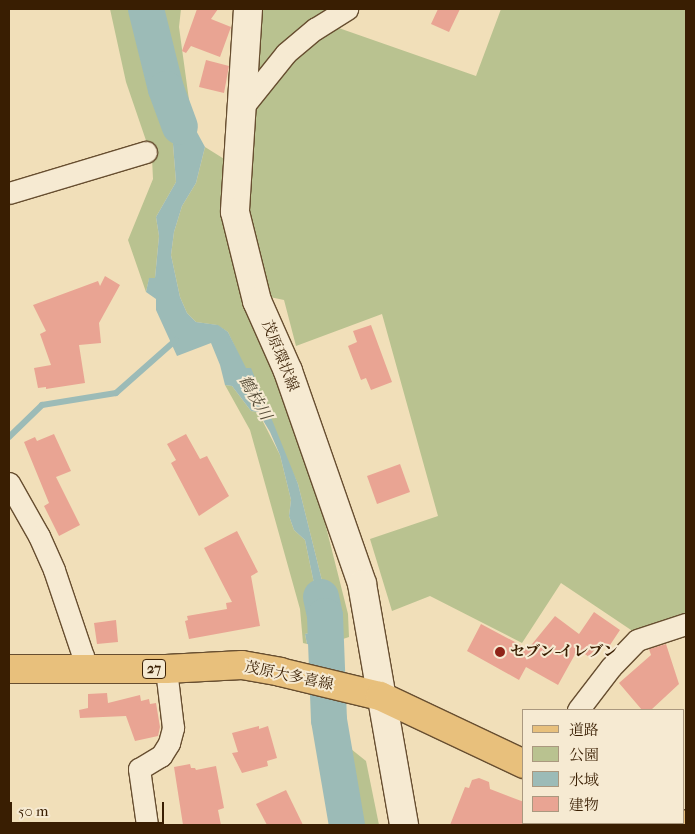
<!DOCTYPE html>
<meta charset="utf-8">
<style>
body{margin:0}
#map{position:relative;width:695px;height:834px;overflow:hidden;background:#f1dfb9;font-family:"IM FELL French Canon","Noto Serif JP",serif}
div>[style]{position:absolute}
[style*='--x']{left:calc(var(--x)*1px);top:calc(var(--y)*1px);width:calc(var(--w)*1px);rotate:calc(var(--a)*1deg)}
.green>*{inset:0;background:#b9c290}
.water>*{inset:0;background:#9cbbb7}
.stream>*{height:6px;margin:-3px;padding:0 3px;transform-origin:3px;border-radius:3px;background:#9cbbb7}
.river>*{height:36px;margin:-18px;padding:0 18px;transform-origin:18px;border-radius:18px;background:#9cbbb7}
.building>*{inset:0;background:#e9a493}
.roads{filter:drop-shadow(1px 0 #674e30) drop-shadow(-1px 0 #674e30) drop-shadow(0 1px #674e30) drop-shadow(0 -1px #674e30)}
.minor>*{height:21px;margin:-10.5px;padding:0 10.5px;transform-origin:10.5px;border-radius:10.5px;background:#f6ead2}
.secondary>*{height:28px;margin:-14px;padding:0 14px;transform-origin:14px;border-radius:14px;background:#f6ead2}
.primary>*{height:28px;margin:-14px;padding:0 14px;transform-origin:14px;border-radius:14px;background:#e8c07c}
.dots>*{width:14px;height:14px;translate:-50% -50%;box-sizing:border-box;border:2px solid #f6ead2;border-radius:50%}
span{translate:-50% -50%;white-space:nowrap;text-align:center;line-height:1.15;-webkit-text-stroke:4px #f6ead2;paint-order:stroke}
.shield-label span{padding:1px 4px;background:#f6ead2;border:1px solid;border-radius:4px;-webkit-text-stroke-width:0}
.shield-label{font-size:14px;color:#391e02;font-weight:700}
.street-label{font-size:15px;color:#391e02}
.poi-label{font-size:15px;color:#391e02;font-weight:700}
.left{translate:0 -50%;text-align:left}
.water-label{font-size:16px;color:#574d38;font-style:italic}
.frame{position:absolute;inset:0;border:10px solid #391e02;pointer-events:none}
.legend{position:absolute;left:522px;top:709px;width:162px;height:115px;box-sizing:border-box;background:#f6ead2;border:1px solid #aa987f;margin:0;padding:6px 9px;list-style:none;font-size:15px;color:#391e02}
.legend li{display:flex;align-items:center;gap:10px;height:25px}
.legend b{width:25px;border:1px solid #aa987f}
.scale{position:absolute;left:10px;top:802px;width:154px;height:22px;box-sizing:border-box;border:2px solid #391e02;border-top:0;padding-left:6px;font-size:15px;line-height:18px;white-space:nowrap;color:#391e02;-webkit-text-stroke:4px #f6ead2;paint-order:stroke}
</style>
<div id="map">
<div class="green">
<div style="clip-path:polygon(110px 9px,181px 9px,179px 27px,192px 122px,168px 79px,160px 82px,172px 132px,176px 182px,156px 217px,159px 236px,155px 278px,149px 279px,146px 292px,128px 240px,153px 179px,152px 158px,126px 82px)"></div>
<div style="clip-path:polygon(254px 9px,337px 9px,256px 78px)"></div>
<div style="clip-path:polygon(501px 9px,686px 9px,686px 621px,637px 634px,561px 583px,522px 643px,430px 596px,392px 611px,370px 539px,438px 516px,382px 314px,296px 346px,284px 300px,265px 296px,247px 204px,255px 110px,281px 67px,333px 26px,476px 76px)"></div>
<div style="clip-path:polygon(205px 147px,229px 162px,274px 359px,292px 426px,322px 511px,348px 614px,349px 637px,337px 641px,298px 484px,228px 332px,217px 325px,196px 322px,187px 313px,180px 297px,171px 255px,174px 232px,182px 206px,196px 183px)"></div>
<div style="clip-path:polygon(225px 385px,232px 386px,251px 411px,258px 412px,280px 455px,291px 500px,289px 516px,294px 530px,305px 540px,318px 603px,319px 619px,313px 632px,305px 634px,307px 644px,303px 643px,300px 609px,250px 430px)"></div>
<div style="clip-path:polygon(336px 741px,341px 741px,366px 761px,379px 825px,355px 825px)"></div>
</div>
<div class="water">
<div style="clip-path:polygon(168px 79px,205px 147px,196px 183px,182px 206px,174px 232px,171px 255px,180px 297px,187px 313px,196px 322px,218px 325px,228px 332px,246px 368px,251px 368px,298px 484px,337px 641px,321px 647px,307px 644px,305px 634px,313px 632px,319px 619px,318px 603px,305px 540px,294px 530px,289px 516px,291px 500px,280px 455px,270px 432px,258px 412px,251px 411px,232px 386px,225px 385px,220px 365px,211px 343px,177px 356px,156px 310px,156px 299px,146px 292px,149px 278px,155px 278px,159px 236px,156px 217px,176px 182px,172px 132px,160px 82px)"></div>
</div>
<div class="stream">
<div style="--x:9;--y:437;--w:46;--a:-44.1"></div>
<div style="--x:42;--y:405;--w:75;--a:-9.2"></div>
<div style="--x:116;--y:393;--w:80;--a:-41.5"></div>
</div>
<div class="river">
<div style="--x:146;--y:9;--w:82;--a:76"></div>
<div style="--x:166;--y:89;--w:40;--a:69.8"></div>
<div style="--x:321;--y:597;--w:19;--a:78"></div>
<div style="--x:325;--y:616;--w:104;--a:87.8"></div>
<div style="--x:329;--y:720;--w:107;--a:80.3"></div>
</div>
<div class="building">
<div style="clip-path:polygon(197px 9px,218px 9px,211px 19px,231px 27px,220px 57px,191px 46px,186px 53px,182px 51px)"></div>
<div style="clip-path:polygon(438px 9px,460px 9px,449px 32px,431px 24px)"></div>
<div style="clip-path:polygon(206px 60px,229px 66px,224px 93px,199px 87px)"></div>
<div style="clip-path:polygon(105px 276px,120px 285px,99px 323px,101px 343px,79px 345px,85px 383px,46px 389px,46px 387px,38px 388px,34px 368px,51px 365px,40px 334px,46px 331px,33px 305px,98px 281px,100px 286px)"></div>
<div style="clip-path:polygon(371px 325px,392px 382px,371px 390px,366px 378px,361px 380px,348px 346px,357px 342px,353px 331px)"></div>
<div style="clip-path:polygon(54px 434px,71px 471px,56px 477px,80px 525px,59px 536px,44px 506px,49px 503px,24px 442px,35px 437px,37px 441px)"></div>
<div style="clip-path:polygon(186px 434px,200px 459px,207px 456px,229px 496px,199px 516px,171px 463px,176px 460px,167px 444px)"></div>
<div style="clip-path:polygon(400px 464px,410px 492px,377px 504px,367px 476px)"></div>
<div style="clip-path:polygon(237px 531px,258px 572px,251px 576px,260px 626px,189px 639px,185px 621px,188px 620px,187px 616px,227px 609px,226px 603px,232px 602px,204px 548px)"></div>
<div style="clip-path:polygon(594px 612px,620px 630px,608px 648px,600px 642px,589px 657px,578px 649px,558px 685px,526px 667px,519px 680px,467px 651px,481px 624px,528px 649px,555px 616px,579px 634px)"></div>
<div style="clip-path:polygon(116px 620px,118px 642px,97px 644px,94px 623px)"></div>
<div style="clip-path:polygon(666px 644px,679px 684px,651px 710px,642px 710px,619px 683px,651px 655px,649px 649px)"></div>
<div style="clip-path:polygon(107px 693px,108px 703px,140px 695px,141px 701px,149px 699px,150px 704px,156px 703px,160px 727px,158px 736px,135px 741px,126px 716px,80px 718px,79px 710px,88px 708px,88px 694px)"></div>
<div style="clip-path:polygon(259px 726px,259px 729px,268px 726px,277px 758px,267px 761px,268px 766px,242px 773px,232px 753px,238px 752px,232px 733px)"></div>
<div style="clip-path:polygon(190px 764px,191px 768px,195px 768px,196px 770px,216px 766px,224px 808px,218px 810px,221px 825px,183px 825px,174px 767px)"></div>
<div style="clip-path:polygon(479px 778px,489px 782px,490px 789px,524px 802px,524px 825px,450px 825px,465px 787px,469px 788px,472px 780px)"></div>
<div style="clip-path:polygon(286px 790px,303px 825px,267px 825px,256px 804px)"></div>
</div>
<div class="roads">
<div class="minor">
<div style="--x:242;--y:108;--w:70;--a:-51.3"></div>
<div style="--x:286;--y:53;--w:38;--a:-40"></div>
<div style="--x:315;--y:29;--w:38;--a:-32"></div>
<div style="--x:9;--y:193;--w:143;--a:-16.7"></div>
<div style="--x:9;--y:483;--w:61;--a:60.5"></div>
<div style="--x:39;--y:536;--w:37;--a:66"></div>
<div style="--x:54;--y:570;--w:91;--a:71.4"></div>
<div style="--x:83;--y:656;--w:13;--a:86"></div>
<div style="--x:578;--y:710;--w:54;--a:-52.5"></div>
<div style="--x:611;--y:667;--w:37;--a:-46"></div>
<div style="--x:637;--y:640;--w:52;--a:-18.1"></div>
<div style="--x:147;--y:825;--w:57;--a:-98.1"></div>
<div style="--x:139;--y:769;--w:26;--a:-31"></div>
<div style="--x:161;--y:756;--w:15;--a:-58"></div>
<div style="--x:169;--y:743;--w:16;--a:-75"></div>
<div style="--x:173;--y:728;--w:59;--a:-96.8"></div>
<div style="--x:563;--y:825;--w:2;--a:-63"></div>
</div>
<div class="secondary">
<div style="--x:248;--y:9;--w:203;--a:93.7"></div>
<div style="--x:235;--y:212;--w:92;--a:76.1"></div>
<div style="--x:257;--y:301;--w:77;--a:66.1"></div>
<div style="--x:288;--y:371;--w:225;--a:70.8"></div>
<div style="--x:362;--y:584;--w:245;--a:80.1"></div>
</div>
<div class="primary">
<div style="--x:9;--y:669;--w:157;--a:0"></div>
<div style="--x:166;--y:669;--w:76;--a:-3"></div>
<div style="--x:242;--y:665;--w:39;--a:10"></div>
<div style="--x:280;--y:672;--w:103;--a:13.5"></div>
<div style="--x:380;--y:696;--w:159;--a:25.3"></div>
<div style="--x:674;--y:823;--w:12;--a:9"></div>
</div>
</div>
<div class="dots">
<div style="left:500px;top:652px;background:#8f2418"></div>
</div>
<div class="shield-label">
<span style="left:154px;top:669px">27</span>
</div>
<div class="street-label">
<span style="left:280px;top:356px;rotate:68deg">茂原環状線</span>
<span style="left:289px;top:676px;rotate:12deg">茂原大多喜線</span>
</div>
<div class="poi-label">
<span class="left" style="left:510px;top:652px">セブン-イレブン</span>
</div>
<div class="water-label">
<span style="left:255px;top:398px;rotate:60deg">鶴枝川</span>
</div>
<div class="frame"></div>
<ul class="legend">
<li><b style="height:6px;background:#e8c07c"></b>道路</li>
<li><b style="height:14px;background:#b9c290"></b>公園</li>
<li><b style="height:14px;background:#9cbbb7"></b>水域</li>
<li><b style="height:14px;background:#e9a493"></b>建物</li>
</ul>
<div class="scale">50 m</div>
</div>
